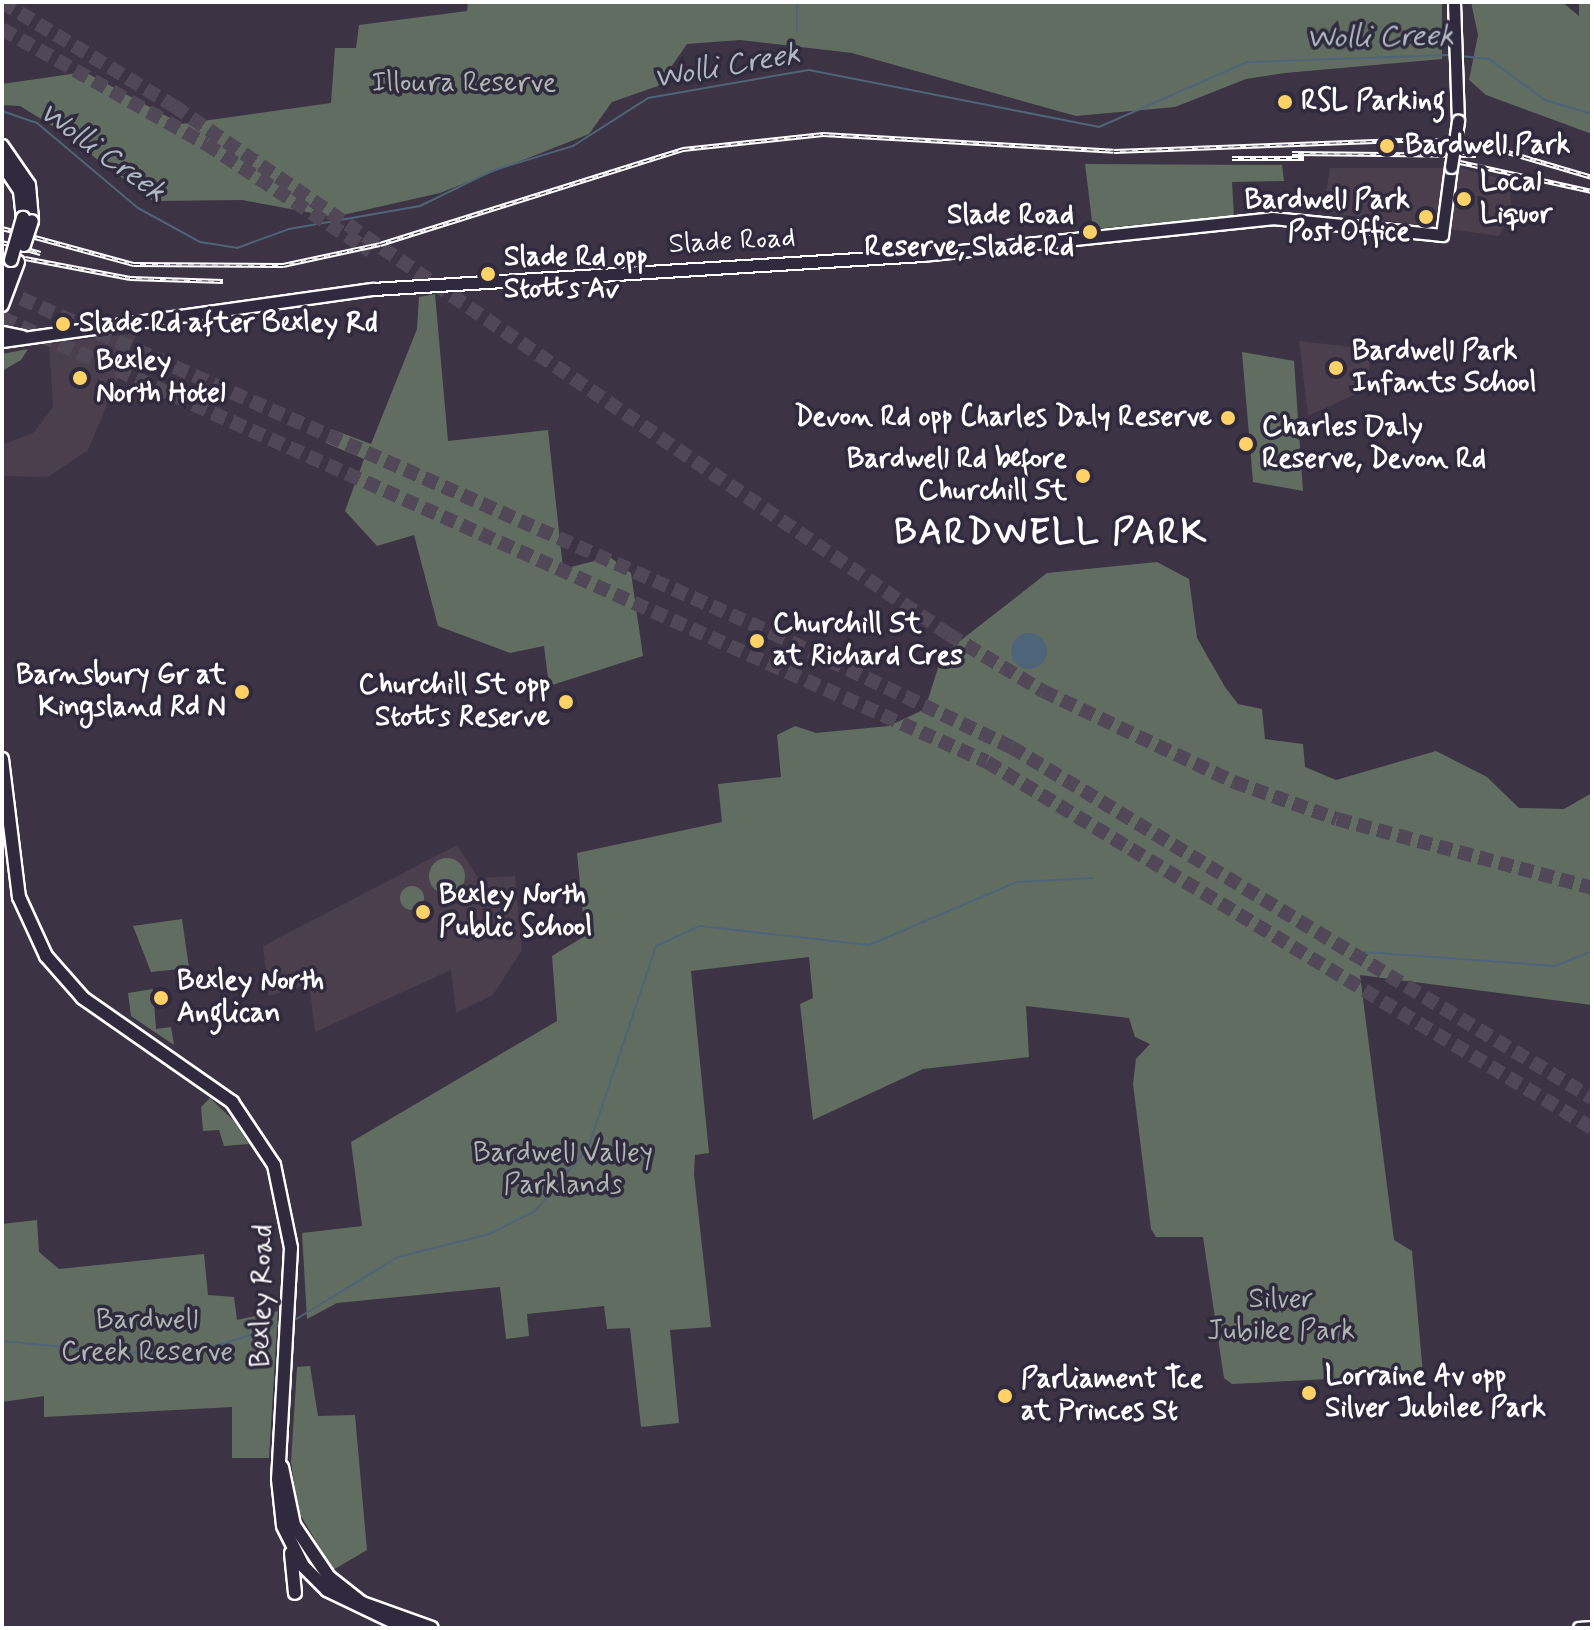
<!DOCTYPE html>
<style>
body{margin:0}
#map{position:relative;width:1594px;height:1630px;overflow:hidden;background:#3c3344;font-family:Mynerve,sans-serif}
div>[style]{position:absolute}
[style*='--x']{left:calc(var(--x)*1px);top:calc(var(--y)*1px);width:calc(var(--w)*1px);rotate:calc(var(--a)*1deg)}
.built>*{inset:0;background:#4b3e4d}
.green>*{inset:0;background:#626d61}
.round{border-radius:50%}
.water>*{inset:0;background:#4e6478}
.stream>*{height:2px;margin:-1px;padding:0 1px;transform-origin:1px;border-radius:1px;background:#4e6478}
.motorway-tunnel>*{height:14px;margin-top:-7px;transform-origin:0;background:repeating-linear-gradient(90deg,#504757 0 14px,transparent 0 21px)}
.roads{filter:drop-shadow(2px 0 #fff) drop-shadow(-2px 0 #fff) drop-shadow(0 2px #fff) drop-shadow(0 -2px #fff)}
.tertiary>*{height:10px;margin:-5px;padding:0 5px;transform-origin:5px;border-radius:5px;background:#2f2a3d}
.secondary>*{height:11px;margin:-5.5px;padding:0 5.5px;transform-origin:5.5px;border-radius:5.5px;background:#2f2a3d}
.primary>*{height:12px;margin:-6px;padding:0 6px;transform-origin:6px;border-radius:6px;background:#2f2a3d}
.rail>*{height:5px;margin-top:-2.5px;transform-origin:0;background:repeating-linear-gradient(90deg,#2f2a3d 0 6px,#fff 0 12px);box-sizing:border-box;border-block:2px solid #fff}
.bridges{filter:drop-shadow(2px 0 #fff) drop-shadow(-2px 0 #fff) drop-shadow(0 2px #fff) drop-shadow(0 -2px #fff)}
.secondary-bridge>*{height:11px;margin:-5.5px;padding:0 5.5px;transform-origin:5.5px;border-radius:5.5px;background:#2f2a3d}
.primary-bridge>*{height:12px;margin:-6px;padding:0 6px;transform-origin:6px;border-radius:6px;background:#2f2a3d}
.dots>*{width:22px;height:22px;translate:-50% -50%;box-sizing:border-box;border:4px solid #2f2a3d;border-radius:50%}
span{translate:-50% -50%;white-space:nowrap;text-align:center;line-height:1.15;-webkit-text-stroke:7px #2f2a3d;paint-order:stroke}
.park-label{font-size:28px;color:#b0b6b0}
.poi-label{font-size:28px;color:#fff;font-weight:700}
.left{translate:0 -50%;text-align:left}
.right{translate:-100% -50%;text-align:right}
.street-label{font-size:28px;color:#fff}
.water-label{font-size:30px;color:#afb9c2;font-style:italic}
.district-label{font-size:36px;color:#fff;font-weight:700;letter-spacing:2px}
.frame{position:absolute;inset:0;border:4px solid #fff;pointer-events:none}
</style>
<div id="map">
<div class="built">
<div style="clip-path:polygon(1330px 168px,1460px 168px,1509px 181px,1512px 211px,1499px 236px,1323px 212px)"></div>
<div style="clip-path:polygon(137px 333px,88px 450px,48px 477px,2px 476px,2px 445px,33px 433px,53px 407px,49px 344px)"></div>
<div style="clip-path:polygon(1299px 341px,1370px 349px,1369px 388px,1308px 416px)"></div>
<div style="clip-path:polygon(457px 845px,478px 878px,515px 876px,522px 950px,493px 995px,456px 1013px,451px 970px,315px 1032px,309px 984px,269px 996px,263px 946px)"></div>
</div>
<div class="green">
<div style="clip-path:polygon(468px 2px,1442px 2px,1442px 59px,1285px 73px,1246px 79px,1175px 107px,1076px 116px,852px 53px,740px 40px,687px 44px,658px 86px,612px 102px,589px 134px,440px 193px,334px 217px,242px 200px,153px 201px,54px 127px,20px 106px,2px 105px,2px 84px,85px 72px,181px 124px,331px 103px,335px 48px,356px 48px,359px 25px,467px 11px)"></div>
<div style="clip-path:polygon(1471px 2px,1562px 2px,1579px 16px,1579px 2px,1592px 2px,1592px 134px,1486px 95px,1469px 80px,1478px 35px)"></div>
<div style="clip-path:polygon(1085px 164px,1282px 165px,1284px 181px,1232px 182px,1234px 216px,1093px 229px)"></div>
<div style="clip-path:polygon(435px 294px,448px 441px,548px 430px,563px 569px,610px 557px,631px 573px,643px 656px,549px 686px,544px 646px,510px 653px,438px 626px,414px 535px,377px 546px,345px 511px,364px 459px,326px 443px,331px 429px,371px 444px,417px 329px,419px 297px)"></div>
<div style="clip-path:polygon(28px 349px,21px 360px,2px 371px,2px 354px)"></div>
<div style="clip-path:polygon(1242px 352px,1294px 361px,1303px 491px,1253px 482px)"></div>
<div style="clip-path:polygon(1157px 562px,1189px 579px,1197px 638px,1225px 687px,1238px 704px,1262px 709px,1265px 739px,1303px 744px,1305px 767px,1336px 780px,1436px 751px,1487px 777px,1519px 808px,1564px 809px,1592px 793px,1592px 1005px,1360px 975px,1394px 1240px,1412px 1251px,1423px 1374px,1232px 1384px,1224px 1378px,1203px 1237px,1156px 1237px,1151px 1229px,1133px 1084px,1136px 1059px,1150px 1044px,1135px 1037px,1129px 1018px,1026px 1006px,1029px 1057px,923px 1069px,813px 1120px,800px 1004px,813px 998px,809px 957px,691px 971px,709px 1153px,695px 1155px,694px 1174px,711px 1327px,670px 1330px,679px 1423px,641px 1427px,630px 1328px,607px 1329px,604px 1306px,527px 1314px,529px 1336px,506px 1339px,500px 1287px,337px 1303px,307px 1319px,302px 1233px,362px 1226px,351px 1142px,557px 1021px,552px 956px,585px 936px,577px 853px,722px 822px,718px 784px,781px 777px,777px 735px,795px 726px,816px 733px,889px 726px,925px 709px,942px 655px,1047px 573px)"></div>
<div class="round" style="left:429px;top:858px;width:36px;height:36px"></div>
<div class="round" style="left:400px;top:886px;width:24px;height:24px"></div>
<div style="clip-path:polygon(182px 919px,189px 968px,151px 972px,133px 926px)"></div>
<div style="clip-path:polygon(153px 989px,156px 1029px,171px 1027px,174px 1045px,131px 1016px,128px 993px)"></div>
<div style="clip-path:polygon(210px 1098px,234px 1121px,249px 1144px,224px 1146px,219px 1130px,203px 1131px,201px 1107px)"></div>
<div style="clip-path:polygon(37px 1220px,39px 1252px,59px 1269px,204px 1254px,208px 1295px,234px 1297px,237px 1320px,278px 1311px,269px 1458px,232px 1458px,232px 1407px,44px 1417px,44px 1396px,2px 1402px,2px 1224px)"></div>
<div style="clip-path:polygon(310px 1366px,318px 1416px,355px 1415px,367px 1550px,333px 1570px,298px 1511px,291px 1462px,297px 1367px)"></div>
</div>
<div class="water">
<div class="round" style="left:1011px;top:633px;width:36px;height:36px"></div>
</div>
<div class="stream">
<div style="--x:797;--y:31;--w:29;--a:-90"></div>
<div style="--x:1461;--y:56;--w:28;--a:6"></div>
<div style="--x:1489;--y:59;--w:69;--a:36.2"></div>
<div style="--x:1545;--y:100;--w:49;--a:16.6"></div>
<div style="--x:2;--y:111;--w:37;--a:19"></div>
<div style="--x:37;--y:123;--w:132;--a:40.1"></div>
<div style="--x:138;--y:208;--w:71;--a:28.7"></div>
<div style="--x:200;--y:242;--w:37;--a:9"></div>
<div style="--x:237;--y:248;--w:55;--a:-20.1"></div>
<div style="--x:289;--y:229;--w:133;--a:-10"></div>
<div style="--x:420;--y:206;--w:82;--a:-25.9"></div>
<div style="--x:494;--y:170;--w:83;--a:-16.9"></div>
<div style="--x:573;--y:146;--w:89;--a:-32.6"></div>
<div style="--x:648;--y:98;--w:163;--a:-9.9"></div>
<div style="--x:809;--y:70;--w:296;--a:11.1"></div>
<div style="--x:1099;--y:127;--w:162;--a:-23.7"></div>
<div style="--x:1247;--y:62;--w:203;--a:-2"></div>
<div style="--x:1365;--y:952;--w:191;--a:4.2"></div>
<div style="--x:1555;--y:966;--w:40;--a:-22"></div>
<div style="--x:293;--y:1321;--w:123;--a:-31.4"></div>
<div style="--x:398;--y:1257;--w:94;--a:-14.2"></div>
<div style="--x:489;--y:1234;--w:51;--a:-26.6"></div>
<div style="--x:535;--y:1211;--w:82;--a:-49.9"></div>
<div style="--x:588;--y:1148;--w:213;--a:-71.4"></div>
<div style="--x:656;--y:946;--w:48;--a:-24.4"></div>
<div style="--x:700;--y:926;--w:170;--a:6.4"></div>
<div style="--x:869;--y:945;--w:161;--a:-23.1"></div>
<div style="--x:1017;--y:882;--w:76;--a:-3"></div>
<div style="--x:2;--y:1341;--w:124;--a:5.6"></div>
<div style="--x:125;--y:1353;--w:79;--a:-2.2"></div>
<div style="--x:204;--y:1350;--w:83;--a:-18.2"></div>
</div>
<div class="motorway-tunnel">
<div style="--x:2;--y:2;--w:201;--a:31.2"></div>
<div style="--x:174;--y:106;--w:937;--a:34.3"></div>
<div style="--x:948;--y:634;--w:111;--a:31"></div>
<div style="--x:1043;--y:691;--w:212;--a:25.5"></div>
<div style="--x:1234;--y:782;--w:109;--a:19.8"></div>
<div style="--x:1337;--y:819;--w:264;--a:15.1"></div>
<div style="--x:2;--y:29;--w:234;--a:29.4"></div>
<div style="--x:206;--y:144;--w:196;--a:33.1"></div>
<div style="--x:2;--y:290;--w:843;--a:24.01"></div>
<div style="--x:772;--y:633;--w:265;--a:25.5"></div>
<div style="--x:1011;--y:747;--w:679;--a:31.14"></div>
<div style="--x:2;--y:318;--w:1080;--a:24.26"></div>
<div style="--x:987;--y:762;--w:707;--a:31.17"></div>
</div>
<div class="roads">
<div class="tertiary">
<div style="--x:1579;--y:1628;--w:13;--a:-4"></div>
</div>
<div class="secondary">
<div style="--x:1454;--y:2;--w:119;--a:88.1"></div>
<div style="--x:2;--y:332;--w:20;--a:11"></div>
<div style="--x:2;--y:341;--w:375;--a:-8"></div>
<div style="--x:373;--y:289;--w:550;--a:-3.54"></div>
<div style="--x:922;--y:255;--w:352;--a:-6"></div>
<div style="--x:1272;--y:218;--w:171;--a:5.7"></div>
<div style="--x:1442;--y:235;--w:69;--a:-82.5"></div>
</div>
<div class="primary">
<div style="--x:2;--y:146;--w:47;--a:55.3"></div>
<div style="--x:29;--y:185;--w:36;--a:85"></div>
<div style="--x:2;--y:164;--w:32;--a:56"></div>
<div style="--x:20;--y:191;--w:27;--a:84"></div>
<div style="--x:2;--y:284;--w:25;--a:-72"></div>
<div style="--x:2;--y:305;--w:46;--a:-69.6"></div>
<div style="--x:2;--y:759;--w:139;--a:83"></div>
<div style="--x:19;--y:897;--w:65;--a:65.4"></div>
<div style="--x:46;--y:956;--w:56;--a:48.6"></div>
<div style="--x:83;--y:998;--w:182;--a:34.9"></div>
<div style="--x:232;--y:1102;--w:76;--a:56.3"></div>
<div style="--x:274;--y:1165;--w:85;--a:78.4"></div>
<div style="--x:291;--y:1248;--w:231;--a:93.2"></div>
<div style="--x:278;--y:1479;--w:47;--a:83.9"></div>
<div style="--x:283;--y:1526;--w:45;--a:63.4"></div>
<div style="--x:303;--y:1566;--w:34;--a:45"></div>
<div style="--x:327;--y:1590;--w:88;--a:25.7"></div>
<div style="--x:282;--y:1467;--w:59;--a:78.3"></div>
<div style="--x:294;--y:1525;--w:63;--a:56.1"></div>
<div style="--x:329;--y:1577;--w:42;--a:38.2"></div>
<div style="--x:362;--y:1603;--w:74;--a:19.7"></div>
<div style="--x:291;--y:1553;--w:40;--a:84.3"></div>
</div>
</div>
<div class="rail">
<div style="--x:1292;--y:153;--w:184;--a:0.6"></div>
<div style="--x:1232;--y:158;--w:72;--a:0"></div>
<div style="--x:1460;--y:162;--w:135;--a:12.4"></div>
<div style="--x:2;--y:228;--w:137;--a:15.3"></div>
<div style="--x:134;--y:264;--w:149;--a:0.4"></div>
<div style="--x:283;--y:265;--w:99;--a:-12.2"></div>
<div style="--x:380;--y:244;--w:318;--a:-17.4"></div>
<div style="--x:683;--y:149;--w:141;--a:-6.1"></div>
<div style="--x:823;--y:134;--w:291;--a:3.3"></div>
<div style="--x:1114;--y:151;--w:313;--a:-2.2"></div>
<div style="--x:1427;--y:139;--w:75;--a:8.5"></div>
<div style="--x:1501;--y:150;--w:95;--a:16.5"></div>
<div style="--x:2;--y:242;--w:40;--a:16"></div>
<div style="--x:25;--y:258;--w:107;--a:10.8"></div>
<div style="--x:130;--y:278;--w:93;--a:1.8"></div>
</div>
<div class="bridges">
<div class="secondary-bridge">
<div style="--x:1451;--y:167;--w:47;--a:-81.3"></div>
</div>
<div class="primary-bridge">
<div style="--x:24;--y:245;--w:25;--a:-72"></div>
<div style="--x:11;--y:260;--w:44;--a:-74.1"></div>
</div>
</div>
<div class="dots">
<div style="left:1285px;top:102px;background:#ffd166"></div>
<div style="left:1387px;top:146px;background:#ffd166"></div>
<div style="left:1464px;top:199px;background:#ffd166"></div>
<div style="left:1426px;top:217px;background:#ffd166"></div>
<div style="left:1090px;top:232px;background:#ffd166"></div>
<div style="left:488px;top:274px;background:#ffd166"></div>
<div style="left:63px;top:324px;background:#ffd166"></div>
<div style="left:1336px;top:368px;background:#ffd166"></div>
<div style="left:80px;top:378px;background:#ffd166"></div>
<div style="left:1228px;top:418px;background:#ffd166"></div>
<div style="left:1246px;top:444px;background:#ffd166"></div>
<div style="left:1083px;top:476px;background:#ffd166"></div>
<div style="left:757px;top:641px;background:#ffd166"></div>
<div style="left:242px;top:692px;background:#ffd166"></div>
<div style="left:566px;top:702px;background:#ffd166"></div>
<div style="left:423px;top:912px;background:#ffd166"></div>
<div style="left:161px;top:998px;background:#ffd166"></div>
<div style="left:1309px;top:1393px;background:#ffd166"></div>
<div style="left:1005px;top:1396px;background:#ffd166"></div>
</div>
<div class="park-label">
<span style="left:464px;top:84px">Illoura Reserve</span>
<span style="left:563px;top:1170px">Bardwell Valley<br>Parklands</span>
<span style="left:1281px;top:1316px">Silver<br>Jubilee Park</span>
<span style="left:147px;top:1337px">Bardwell<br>Creek Reserve</span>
</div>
<div class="poi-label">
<span class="left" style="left:1301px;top:102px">RSL Parking</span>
<span class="left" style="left:1405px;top:146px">Bardwell Park</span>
<span class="left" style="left:1480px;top:199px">Local<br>Liquor</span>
<span class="right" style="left:1410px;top:217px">Bardwell Park<br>Post Office</span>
<span class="right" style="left:1074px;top:232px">Slade Road<br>Reserve, Slade Rd</span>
<span class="left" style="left:504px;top:274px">Slade Rd opp<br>Stotts Av</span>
<span class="left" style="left:79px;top:324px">Slade Rd after Bexley Rd</span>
<span class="left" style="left:1352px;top:368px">Bardwell Park<br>Infants School</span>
<span class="left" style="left:96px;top:378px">Bexley<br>North Hotel</span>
<span class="right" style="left:1212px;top:418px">Devon Rd opp Charles Daly Reserve</span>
<span class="left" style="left:1262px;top:444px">Charles Daly<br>Reserve, Devon Rd</span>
<span class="right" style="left:1067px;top:476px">Bardwell Rd before<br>Churchill St</span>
<span class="left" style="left:773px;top:641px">Churchill St<br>at Richard Cres</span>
<span class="right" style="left:226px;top:692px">Barnsbury Gr at<br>Kingsland Rd N</span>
<span class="right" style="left:550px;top:702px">Churchill St opp<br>Stotts Reserve</span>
<span class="left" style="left:439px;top:912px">Bexley North<br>Public School</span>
<span class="left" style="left:177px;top:998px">Bexley North<br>Anglican</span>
<span class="left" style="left:1325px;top:1393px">Lorraine Av opp<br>Silver Jubilee Park</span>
<span class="left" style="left:1021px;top:1396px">Parliament Tce<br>at Princes St</span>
</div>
<div class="street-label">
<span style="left:732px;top:242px;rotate:-3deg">Slade Road</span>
<span style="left:263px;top:1296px;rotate:-89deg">Bexley Road</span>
</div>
<div class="water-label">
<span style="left:1380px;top:38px;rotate:-1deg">Wolli Creek</span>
<span style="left:727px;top:67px;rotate:-10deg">Wolli Creek</span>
<span style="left:102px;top:153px;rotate:36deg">Wolli Creek</span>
</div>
<div class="district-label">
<span style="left:1051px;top:534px">BARDWELL PARK</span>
</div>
<div class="frame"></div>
</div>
